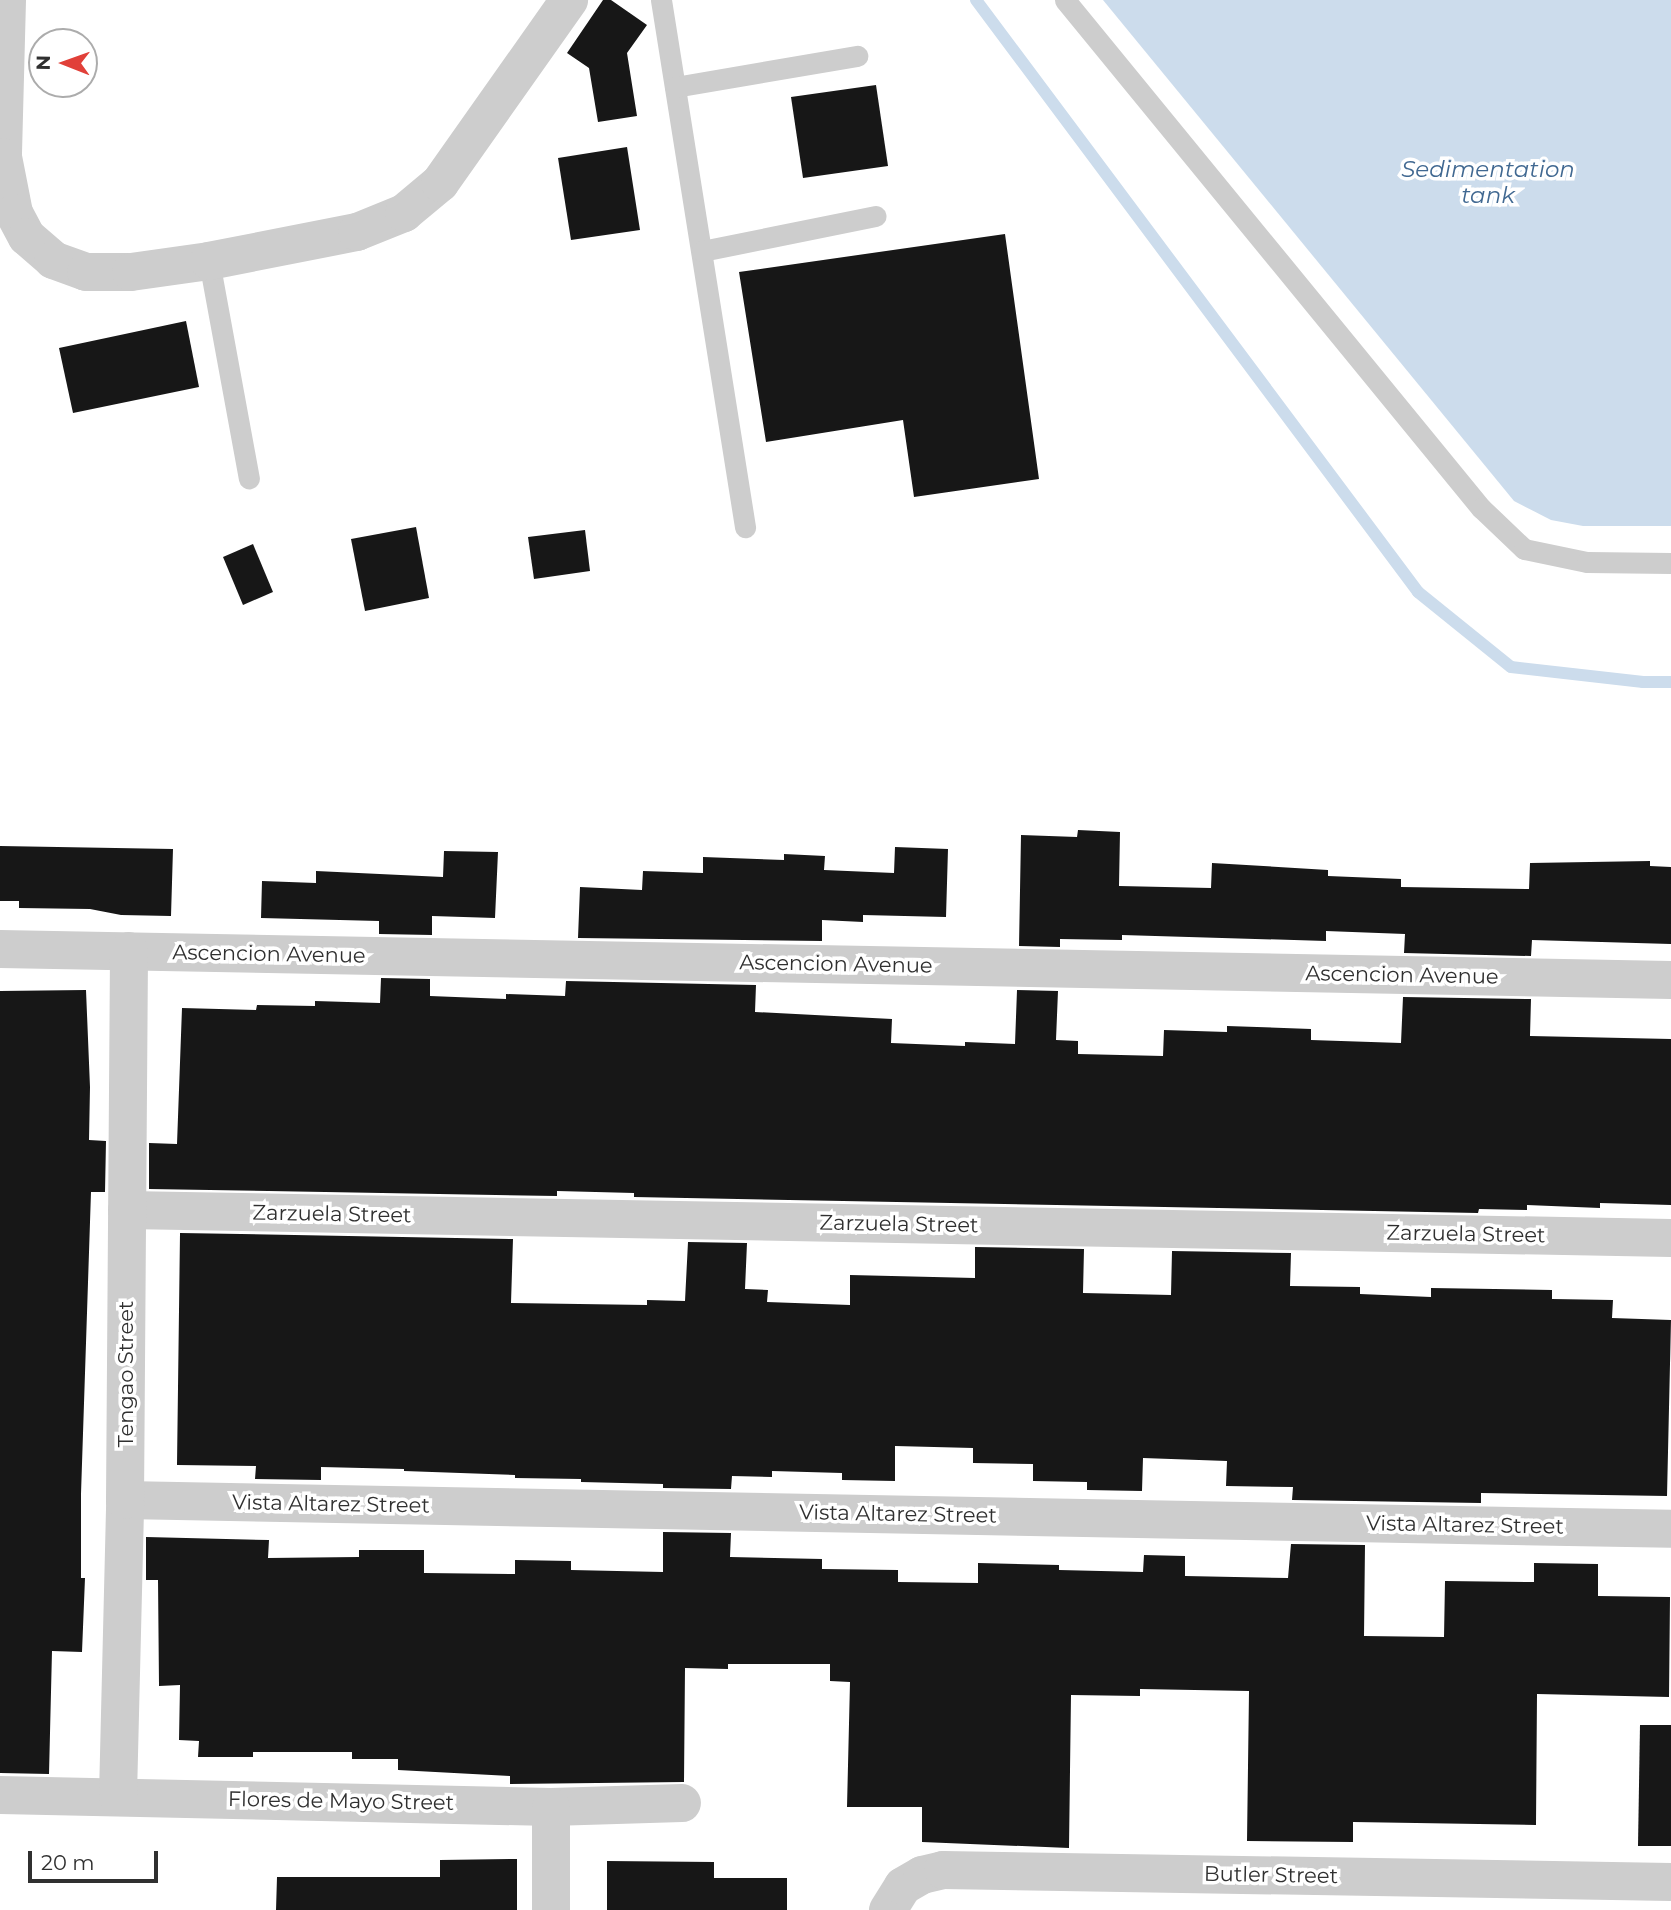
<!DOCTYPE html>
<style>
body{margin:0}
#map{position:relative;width:1671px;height:1910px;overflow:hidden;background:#fff;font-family:Montserrat,sans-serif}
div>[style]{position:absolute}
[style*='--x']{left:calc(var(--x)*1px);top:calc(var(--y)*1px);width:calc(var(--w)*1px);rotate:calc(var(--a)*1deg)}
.water>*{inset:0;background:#ccdcec}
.stream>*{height:12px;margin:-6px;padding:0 6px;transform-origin:6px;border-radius:6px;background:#ccdcec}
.building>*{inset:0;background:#171717}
.lane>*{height:21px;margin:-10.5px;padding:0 10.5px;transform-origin:10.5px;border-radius:10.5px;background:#cdcdcd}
.street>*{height:38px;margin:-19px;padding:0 19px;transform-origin:19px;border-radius:19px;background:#cdcdcd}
span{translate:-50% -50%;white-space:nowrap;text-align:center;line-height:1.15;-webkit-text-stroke:7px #fff;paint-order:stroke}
.street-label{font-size:21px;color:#303030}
.water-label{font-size:23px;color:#406891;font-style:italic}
.north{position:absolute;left:28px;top:28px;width:70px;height:70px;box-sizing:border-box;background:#fff;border:2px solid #acacac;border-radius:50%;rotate:271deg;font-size:19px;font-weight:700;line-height:28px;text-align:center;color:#303030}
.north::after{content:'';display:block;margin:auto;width:24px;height:32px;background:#e14039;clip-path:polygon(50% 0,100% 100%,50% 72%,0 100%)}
.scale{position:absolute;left:28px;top:1851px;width:130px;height:32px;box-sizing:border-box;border:4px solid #303030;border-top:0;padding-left:9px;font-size:21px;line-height:24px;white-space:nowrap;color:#303030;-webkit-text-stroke:5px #fff;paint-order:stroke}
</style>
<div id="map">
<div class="water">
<div style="clip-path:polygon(1103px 0,1671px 0,1671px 526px,1583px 526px,1551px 520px,1514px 501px)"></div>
</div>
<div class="stream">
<div style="--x:976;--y:0;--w:739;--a:53.25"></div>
<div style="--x:1418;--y:592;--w:119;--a:38.9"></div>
<div style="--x:1511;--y:667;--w:133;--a:6.5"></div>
<div style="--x:1643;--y:682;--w:28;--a:0"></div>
</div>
<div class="building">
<div style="clip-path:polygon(603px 0,611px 0,647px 25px,627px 53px,637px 116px,598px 122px,589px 68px,567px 53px)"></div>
<div style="clip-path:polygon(876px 85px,888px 166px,803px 178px,791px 97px)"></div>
<div style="clip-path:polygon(627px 147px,640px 230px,571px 240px,558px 158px)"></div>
<div style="clip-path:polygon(1005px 234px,1039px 479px,914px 497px,903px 420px,766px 442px,739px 272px)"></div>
<div style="clip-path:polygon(186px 321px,199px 387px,73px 413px,59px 348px)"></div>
<div style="clip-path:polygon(416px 527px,429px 598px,365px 611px,351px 539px)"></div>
<div style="clip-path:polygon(585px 530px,590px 571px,534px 579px,528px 537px)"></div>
<div style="clip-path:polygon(253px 544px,273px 592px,243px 605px,223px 557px)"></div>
<div style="clip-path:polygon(1078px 830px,1120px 832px,1119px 886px,1211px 888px,1212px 863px,1328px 870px,1328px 876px,1401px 879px,1401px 887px,1529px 889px,1530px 863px,1650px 861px,1650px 866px,1671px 867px,1671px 944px,1532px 940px,1531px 956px,1404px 953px,1405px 934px,1326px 931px,1326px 941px,1122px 935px,1122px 940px,1060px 939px,1060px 947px,1019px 946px,1021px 835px,1077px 837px)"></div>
<div style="clip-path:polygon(0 846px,173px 849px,171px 916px,121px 915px,90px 909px,19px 908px,19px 901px,0 901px)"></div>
<div style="clip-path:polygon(895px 847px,948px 849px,946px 917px,863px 915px,863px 922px,822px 920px,822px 941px,578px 938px,580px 887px,642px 890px,643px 871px,703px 873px,703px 857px,784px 860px,784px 854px,825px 856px,824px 870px,894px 873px)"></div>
<div style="clip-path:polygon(444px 851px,498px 852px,495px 918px,432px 916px,432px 935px,379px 934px,379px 921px,261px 918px,262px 881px,316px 883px,316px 871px,443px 877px)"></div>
<div style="clip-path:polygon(381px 978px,430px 979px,430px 996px,506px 999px,506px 994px,565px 996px,566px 981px,756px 985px,755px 1012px,892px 1019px,891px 1043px,965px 1046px,965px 1042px,1015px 1044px,1017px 990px,1058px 991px,1056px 1040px,1078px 1041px,1078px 1054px,1163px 1056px,1164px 1030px,1227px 1032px,1227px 1026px,1311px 1029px,1311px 1040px,1401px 1043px,1403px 997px,1531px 999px,1530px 1036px,1671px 1039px,1671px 1205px,1600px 1203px,1600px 1208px,1527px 1205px,1527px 1210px,1479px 1209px,1478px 1213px,634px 1197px,634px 1193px,557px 1191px,557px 1196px,149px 1189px,149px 1143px,177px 1144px,182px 1008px,256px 1010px,257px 1005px,315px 1006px,315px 1001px,380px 1003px)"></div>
<div style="clip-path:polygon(86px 990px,90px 1087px,89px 1140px,106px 1141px,105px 1192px,91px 1192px,81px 1494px,81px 1578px,85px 1578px,82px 1652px,52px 1651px,49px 1774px,0 1773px,0 991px)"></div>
<div style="clip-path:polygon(180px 1233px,513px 1239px,511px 1303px,647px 1305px,647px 1300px,685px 1301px,688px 1242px,747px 1243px,745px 1289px,768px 1290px,767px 1302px,850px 1305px,850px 1275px,975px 1278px,975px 1247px,1084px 1249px,1083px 1293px,1171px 1295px,1172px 1251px,1291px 1253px,1290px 1286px,1360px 1287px,1360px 1294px,1431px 1297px,1431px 1288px,1552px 1290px,1552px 1299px,1613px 1300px,1612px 1318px,1671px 1320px,1667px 1496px,1481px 1493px,1481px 1503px,1292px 1500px,1293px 1487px,1226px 1486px,1227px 1461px,1143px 1458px,1142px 1491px,1087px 1490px,1087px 1482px,1033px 1481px,1033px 1464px,973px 1463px,973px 1448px,895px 1446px,895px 1481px,842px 1480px,842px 1473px,772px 1471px,772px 1477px,732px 1476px,731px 1489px,663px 1488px,663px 1484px,581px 1482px,581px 1479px,515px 1478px,515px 1475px,404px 1471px,404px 1469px,321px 1467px,321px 1480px,255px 1479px,256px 1466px,177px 1465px)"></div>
<div style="clip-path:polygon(663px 1532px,731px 1533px,730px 1557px,822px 1559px,822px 1569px,898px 1570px,898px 1582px,978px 1583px,978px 1563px,1059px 1565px,1059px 1570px,1143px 1572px,1144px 1555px,1185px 1556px,1185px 1576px,1288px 1578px,1291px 1544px,1365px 1545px,1364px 1636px,1444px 1637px,1445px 1581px,1534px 1582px,1534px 1563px,1598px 1564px,1598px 1596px,1670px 1597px,1669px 1697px,1537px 1694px,1536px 1825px,1353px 1822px,1353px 1842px,1247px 1841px,1249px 1691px,1140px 1689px,1140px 1696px,1071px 1695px,1069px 1848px,922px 1842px,922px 1807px,847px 1807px,850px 1682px,830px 1681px,830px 1664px,728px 1664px,728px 1669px,685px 1668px,684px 1782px,510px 1784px,510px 1776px,398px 1770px,398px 1759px,352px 1759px,352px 1752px,253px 1752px,253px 1757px,198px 1757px,199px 1741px,179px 1740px,180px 1685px,159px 1686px,158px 1580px,146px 1580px,146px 1537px,269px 1540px,268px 1558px,359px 1557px,359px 1550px,424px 1550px,424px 1573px,515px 1574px,515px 1560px,571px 1561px,571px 1570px,663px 1572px)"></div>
<div style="clip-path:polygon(1640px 1725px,1671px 1725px,1671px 1846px,1638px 1846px)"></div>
<div style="clip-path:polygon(517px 1859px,517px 1910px,276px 1910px,277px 1877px,440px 1877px,440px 1860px)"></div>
<div style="clip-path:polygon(607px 1861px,714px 1862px,714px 1878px,787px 1878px,787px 1910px,607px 1910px)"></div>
</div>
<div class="lane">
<div style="--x:661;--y:0;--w:534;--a:80.94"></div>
<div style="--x:1065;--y:0;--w:657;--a:50.69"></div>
<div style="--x:1481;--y:508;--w:59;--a:43.6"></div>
<div style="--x:1524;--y:549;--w:64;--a:11.7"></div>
<div style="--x:1587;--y:562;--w:84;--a:0.7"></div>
<div style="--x:675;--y:87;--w:185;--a:-9.7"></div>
<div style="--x:702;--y:251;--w:177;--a:-11.4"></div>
<div style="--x:209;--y:261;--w:221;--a:79.6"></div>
</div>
<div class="street">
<div style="--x:7;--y:0;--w:157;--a:91.5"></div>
<div style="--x:3;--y:157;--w:57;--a:78.9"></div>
<div style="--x:14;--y:213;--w:27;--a:62"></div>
<div style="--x:27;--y:237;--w:35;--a:41"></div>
<div style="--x:53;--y:260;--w:35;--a:20"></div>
<div style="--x:86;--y:272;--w:45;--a:0"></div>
<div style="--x:131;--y:272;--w:79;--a:-8"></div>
<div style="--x:209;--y:261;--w:151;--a:-11.1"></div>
<div style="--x:357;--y:232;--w:51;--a:-22"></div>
<div style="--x:404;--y:213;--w:47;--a:-39.8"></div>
<div style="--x:440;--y:183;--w:224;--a:-54.8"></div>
<div style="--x:0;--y:949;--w:1671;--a:1.06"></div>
<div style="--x:127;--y:1210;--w:1544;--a:1.04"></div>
<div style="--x:125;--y:1500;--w:1546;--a:1.07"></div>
<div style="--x:0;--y:1795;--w:551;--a:1.25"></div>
<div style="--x:551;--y:1807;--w:131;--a:-1.7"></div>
<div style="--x:118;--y:1796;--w:296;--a:-88.6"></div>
<div style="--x:125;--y:1500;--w:549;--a:-89.58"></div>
<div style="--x:551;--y:1807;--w:103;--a:90"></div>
<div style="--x:888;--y:1910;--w:28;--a:-58"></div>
<div style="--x:903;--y:1886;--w:22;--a:-30"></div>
<div style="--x:922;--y:1875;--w:22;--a:-13"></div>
<div style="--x:943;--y:1870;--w:728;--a:0.94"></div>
</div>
<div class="street-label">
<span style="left:269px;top:954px;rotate:1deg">Ascencion Avenue</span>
<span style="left:836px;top:964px;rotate:1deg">Ascencion Avenue</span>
<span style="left:1402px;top:975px;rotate:1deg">Ascencion Avenue</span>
<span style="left:332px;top:1214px;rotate:1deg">Zarzuela Street</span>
<span style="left:899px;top:1224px;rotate:1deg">Zarzuela Street</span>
<span style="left:1466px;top:1234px;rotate:1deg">Zarzuela Street</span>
<span style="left:126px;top:1374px;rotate:-90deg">Tengao Street</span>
<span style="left:331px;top:1504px;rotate:1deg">Vista Altarez Street</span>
<span style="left:898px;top:1514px;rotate:1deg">Vista Altarez Street</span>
<span style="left:1465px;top:1525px;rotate:1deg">Vista Altarez Street</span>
<span style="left:341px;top:1801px;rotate:1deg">Flores de Mayo Street</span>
<span style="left:1271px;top:1875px;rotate:1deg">Butler Street</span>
</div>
<div class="water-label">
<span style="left:1488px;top:182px">Sedimentation<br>tank</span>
</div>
<div class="north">N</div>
<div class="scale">20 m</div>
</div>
